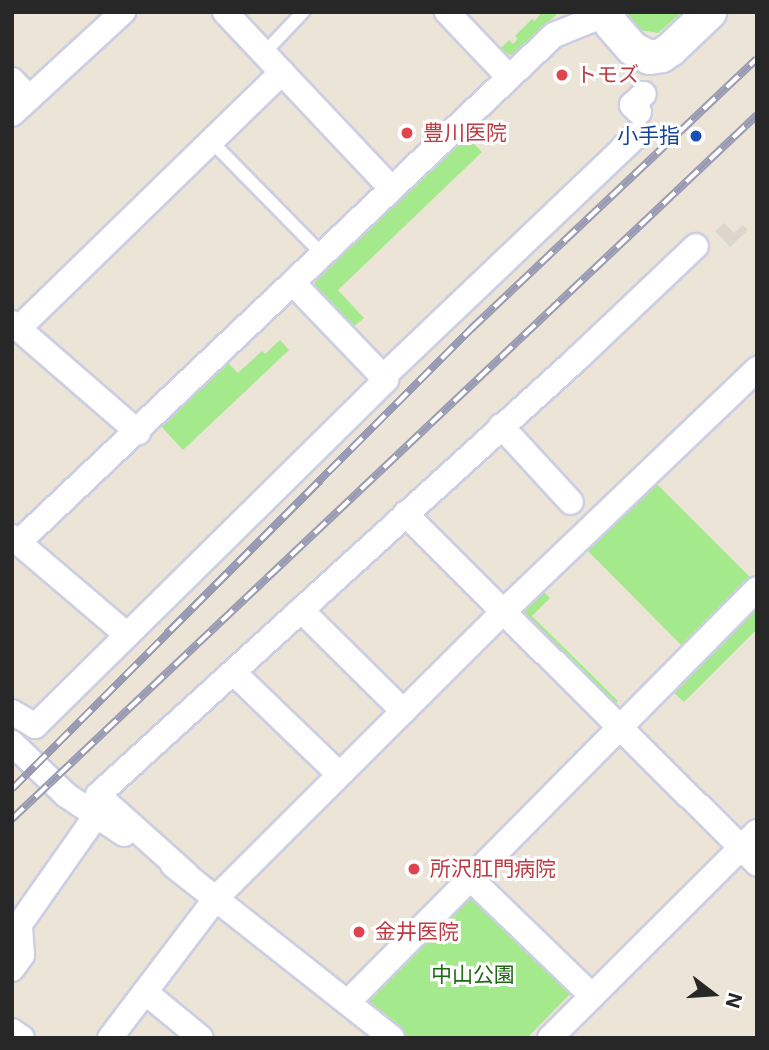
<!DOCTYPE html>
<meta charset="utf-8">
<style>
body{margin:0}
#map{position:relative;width:769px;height:1050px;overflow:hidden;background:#ece4d6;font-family:Inter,"Noto Sans JP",sans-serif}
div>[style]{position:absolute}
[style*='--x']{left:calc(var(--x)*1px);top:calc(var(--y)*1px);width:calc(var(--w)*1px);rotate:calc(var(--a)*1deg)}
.green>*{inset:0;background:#a4e98c}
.plaza>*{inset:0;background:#dbd7ce}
.roads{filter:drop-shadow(2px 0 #cccee3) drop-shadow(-2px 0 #cccee3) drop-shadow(0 2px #cccee3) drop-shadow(0 -2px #cccee3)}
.lane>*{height:12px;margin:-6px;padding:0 6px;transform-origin:6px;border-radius:6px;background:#fff}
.street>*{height:24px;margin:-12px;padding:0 12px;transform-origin:12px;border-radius:12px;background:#fff}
.secondary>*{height:33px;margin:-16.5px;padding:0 16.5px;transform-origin:16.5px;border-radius:16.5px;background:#fff}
.rail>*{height:8px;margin-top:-4px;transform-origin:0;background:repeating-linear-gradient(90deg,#fff 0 16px,#999bb4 0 32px);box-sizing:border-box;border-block:2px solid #999bb4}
.dots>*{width:19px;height:19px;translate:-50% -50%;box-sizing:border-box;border:4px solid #fff;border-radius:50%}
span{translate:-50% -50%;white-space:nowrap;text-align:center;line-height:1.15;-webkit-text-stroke:6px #fff;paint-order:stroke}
.health-label{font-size:21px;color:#be3a42}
.left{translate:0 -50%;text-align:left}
.transit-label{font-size:21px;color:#164399}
.right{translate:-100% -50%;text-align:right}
.park-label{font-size:21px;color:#1d6a12}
.frame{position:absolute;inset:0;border:14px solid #272727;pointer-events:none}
.north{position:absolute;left:678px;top:959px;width:70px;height:70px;-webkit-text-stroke:5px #fff;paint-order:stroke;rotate:107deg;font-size:19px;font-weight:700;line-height:28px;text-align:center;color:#272727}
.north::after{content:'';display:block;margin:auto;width:24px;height:32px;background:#272727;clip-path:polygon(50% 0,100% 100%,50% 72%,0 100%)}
</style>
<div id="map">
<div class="green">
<div style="clip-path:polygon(542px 12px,557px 14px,514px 55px,505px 54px,500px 49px,509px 40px,513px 44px,518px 39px,515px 36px,532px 19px,535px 21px)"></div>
<div style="clip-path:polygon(627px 12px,682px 12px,658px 33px,640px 30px)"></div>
<div style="clip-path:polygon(467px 137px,482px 152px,338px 290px,364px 318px,353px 327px,315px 287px,315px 282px)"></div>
<div style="clip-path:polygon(280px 340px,289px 350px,183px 450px,159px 424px,226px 361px,238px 373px,262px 351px,265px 354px)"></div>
<div style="clip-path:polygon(653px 480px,753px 580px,684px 648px,584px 547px)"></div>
<div style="clip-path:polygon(540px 588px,550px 598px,532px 616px,618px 701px,611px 709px,520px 618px,520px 608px)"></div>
<div style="clip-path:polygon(757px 604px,757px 629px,684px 702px,671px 690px)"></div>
<div style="clip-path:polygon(469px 894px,575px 989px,527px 1038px,406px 1038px,368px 1007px,367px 996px)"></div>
</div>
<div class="plaza">
<div style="clip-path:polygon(724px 223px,734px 233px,743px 225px,748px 230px,730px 247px,715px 231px)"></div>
</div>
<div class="roads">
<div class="lane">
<div style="--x:264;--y:53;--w:57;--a:-46.4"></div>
<div style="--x:211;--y:141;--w:160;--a:45.5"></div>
</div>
<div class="street">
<div style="--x:225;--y:12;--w:243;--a:46.7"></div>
<div style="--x:447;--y:12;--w:90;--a:46.4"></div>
<div style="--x:12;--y:80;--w:25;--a:47"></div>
<div style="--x:639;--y:112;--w:10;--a:-135"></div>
<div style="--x:632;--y:105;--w:16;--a:-43"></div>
<div style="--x:12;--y:114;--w:151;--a:-42.6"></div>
<div style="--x:12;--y:323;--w:167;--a:40.9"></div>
<div style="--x:19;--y:328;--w:367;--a:-44.2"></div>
<div style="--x:383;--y:377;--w:354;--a:-43.6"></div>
<div style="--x:501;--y:426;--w:103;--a:47.4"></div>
<div style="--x:405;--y:514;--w:496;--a:44.8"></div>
<div style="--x:12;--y:537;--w:151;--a:40.4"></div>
<div style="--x:19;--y:542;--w:737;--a:-43.46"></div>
<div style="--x:554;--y:35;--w:56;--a:-22"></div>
<div style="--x:301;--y:610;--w:144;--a:44.7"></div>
<div style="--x:234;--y:673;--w:146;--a:43.9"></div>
<div style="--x:12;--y:712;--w:27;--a:31"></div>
<div style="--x:35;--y:726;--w:493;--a:-44.6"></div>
<div style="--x:386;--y:380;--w:134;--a:-133.8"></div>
<div style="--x:12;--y:743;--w:75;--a:43.9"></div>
<div style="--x:66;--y:795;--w:70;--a:33.9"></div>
<div style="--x:173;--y:865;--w:279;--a:38.3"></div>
<div style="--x:186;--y:874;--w:118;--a:-138.1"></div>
<div style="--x:98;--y:795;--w:651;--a:-42.32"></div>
<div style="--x:579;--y:357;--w:161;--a:-43.5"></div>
<div style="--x:470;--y:878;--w:170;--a:44"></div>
<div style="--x:12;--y:969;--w:17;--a:-54"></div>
<div style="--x:22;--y:955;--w:31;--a:-94"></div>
<div style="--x:20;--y:924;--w:132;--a:-54.9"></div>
<div style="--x:145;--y:992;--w:72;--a:39.4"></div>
<div style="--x:348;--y:1002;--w:581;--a:-45.28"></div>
<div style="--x:12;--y:1031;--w:12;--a:35"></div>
<div style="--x:110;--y:1038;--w:177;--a:-52.8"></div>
<div style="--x:217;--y:897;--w:404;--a:-44.9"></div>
<div style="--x:503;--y:612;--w:352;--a:-43.7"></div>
<div style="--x:550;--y:1038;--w:292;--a:-44.9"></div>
</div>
<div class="secondary">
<div style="--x:606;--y:12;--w:13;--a:67"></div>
<div style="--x:611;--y:24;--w:32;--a:49"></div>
<div style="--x:632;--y:48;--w:19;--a:28"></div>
<div style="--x:649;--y:57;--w:12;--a:-9"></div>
<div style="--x:661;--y:55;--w:11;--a:-34"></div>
<div style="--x:670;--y:49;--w:54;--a:-43.5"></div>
</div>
</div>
<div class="rail">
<div style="--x:12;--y:789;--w:650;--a:-45.06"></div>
<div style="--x:471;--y:329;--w:393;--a:-43.4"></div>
<div style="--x:12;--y:819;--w:1025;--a:-43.38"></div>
</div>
<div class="dots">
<div style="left:562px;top:75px;background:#e0444e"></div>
<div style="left:407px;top:133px;background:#e0444e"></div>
<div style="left:696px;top:136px;background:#1a4fb4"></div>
<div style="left:414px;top:869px;background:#e0444e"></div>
<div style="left:359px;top:932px;background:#e0444e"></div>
</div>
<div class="health-label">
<span class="left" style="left:576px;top:75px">トモズ</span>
<span class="left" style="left:423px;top:133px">豊川医院</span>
<span class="left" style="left:430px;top:869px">所沢肛門病院</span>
<span class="left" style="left:375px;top:932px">金井医院</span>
</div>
<div class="transit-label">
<span class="right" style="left:680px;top:136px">小手指</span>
</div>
<div class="park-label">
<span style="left:473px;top:975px">中山公園</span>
</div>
<div class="frame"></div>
<div class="north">N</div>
</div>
